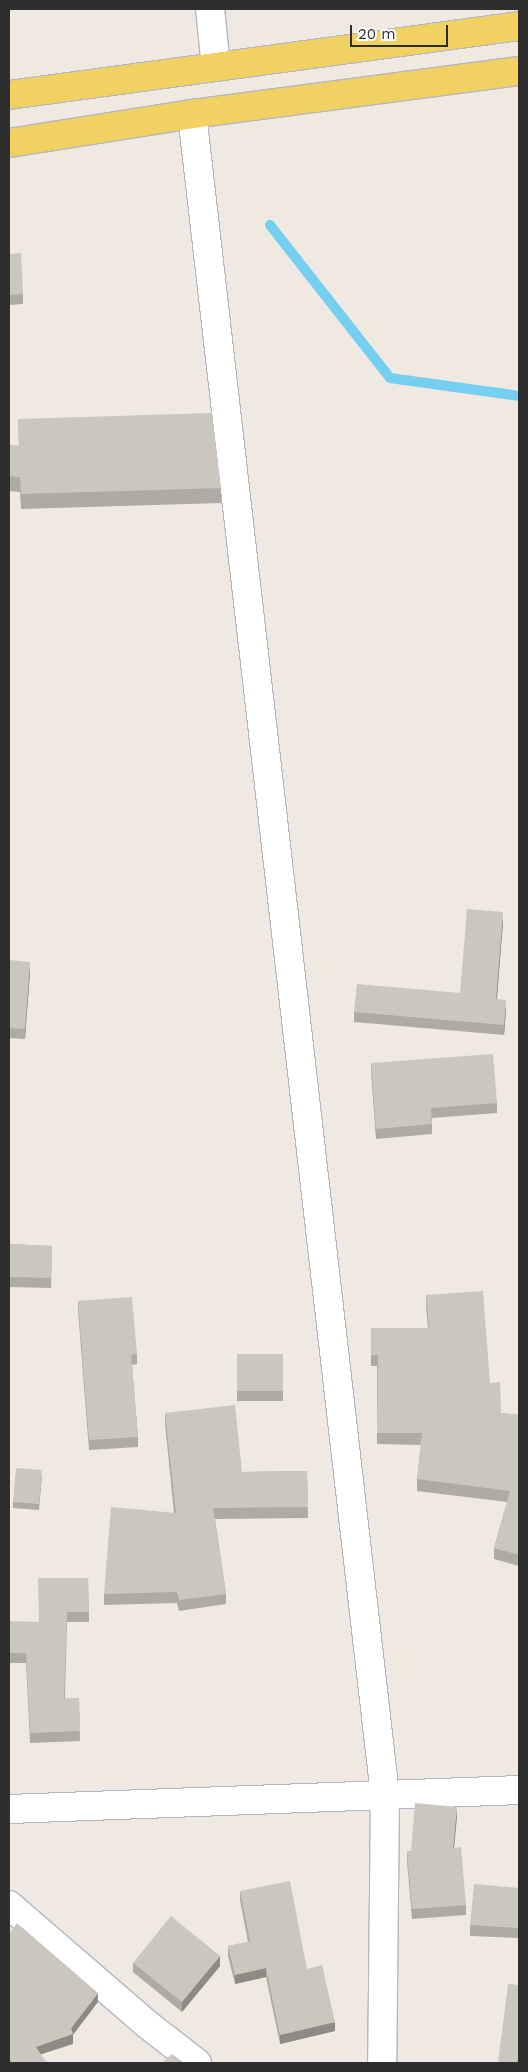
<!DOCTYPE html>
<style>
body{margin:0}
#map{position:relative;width:528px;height:2072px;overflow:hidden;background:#efe9e1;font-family:"Work Sans",sans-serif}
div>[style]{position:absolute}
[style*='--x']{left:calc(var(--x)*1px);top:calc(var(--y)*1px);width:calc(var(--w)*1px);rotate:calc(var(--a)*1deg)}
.stream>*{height:10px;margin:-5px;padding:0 5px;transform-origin:5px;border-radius:5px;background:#75cff0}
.roads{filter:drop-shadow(1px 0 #b4b7c1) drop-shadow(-1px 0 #b4b7c1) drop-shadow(0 1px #b4b7c1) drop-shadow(0 -1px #b4b7c1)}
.minor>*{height:28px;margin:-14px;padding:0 14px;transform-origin:14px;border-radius:14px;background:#fff}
.major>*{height:28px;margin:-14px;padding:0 14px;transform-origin:14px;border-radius:14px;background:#f2d163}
.wall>*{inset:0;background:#afaba4}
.shaded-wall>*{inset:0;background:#8e8b86}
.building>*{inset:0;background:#cbc7bf}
span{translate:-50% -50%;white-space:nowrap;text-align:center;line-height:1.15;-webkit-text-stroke:5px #fff;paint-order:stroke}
.frame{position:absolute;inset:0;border:10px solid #2e2e2e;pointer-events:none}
.scale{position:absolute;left:350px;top:25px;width:98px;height:22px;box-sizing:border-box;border:2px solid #2e2e2e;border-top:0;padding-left:6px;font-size:15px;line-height:18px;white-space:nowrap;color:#2e2e2e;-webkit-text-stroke:4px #fff;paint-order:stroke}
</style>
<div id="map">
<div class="stream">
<div style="--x:270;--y:225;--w:194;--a:51.9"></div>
<div style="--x:390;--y:378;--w:130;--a:7.9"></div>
</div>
<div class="roads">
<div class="minor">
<div style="--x:210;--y:9;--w:58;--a:84.1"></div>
<div style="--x:192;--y:114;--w:1693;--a:83.45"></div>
<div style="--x:385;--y:1796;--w:267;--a:90.6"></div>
<div style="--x:9;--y:1809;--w:510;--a:-2.13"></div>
<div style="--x:9;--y:1905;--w:184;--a:40.8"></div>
<div style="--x:148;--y:2025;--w:62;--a:37.8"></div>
</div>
<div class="major">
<div style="--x:9;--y:95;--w:515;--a:-7.7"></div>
<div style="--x:9;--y:143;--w:185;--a:-9"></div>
<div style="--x:192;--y:114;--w:330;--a:-7.5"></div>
</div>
</div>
<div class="wall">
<div style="clip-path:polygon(9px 254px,23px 294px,23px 304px,9px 305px)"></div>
<div style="clip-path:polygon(18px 419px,221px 488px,221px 503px,21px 509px,20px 492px,9px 491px,9px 445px,19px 446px)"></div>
<div style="clip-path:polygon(503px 922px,497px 999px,506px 1009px,504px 1035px,354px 1022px,354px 1012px,460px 993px)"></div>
<div style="clip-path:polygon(9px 960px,30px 972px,25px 1039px,9px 1038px)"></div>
<div style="clip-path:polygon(371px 1063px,497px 1103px,497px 1113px,432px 1118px,432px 1134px,376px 1139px,371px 1073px)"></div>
<div style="clip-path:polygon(9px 1244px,52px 1246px,51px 1288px,9px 1287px)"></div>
<div style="clip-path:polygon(426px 1295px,490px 1383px,501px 1413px,519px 1415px,519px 1566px,494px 1559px,494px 1548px,507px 1502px,417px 1491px,417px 1479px,421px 1445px,377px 1444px,377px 1366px,371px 1366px,371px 1328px,428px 1328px,426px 1307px)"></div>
<div style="clip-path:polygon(78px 1301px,137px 1354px,137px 1364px,132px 1365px,138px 1437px,138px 1447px,89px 1450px,78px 1311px)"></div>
<div style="clip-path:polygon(237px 1354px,283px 1354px,283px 1401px,237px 1401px)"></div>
<div style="clip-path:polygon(165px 1413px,242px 1472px,307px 1471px,308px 1518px,215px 1519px,226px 1594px,226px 1604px,179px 1611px,177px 1603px,104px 1605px,104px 1594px,174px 1513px,165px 1424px)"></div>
<div style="clip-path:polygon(42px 1476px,39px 1510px,13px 1508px,13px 1502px)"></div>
<div style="clip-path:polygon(88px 1578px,89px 1622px,67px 1622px,65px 1699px,79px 1698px,80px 1741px,30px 1743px,26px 1663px,9px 1663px,9px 1641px,39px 1622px)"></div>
<div style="clip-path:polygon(457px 1816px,454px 1848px,466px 1905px,466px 1915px,412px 1919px,407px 1861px,407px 1851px,411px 1851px)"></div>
<div style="clip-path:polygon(519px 1888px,519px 1938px,470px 1936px,470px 1925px)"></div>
<div style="clip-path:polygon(240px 1891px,307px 1969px,335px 2031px,280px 2044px,266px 1977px,235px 1984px,228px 1956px,228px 1946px,248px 1942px,240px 1900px)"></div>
<div style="clip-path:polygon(133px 1963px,220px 1966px,182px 2012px,133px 1972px)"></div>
</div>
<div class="shaded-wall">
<div style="clip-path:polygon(503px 912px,503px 922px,496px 1009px,496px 999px)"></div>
<div style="clip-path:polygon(30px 962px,30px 972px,25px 1039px,25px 1029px)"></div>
<div style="clip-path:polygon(506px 1000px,506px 1009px,504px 1035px,504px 1025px)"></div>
<div style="clip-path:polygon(457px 1807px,457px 1816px,453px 1858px,453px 1848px)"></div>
<div style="clip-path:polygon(220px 1956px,220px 1966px,182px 2012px,182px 2002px)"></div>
<div style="clip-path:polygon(266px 1968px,266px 1977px,235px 1984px,235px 1975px)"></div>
<div style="clip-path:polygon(98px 1993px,98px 2002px,73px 2035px,73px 2044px,36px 2056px,36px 2047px,71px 2028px)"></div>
<div style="clip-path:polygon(335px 2022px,335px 2031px,280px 2044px,280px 2035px)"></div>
</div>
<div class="building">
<div style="clip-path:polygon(21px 253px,23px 294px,9px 295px,9px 254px)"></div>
<div style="clip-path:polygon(212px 413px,221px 488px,21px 494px,20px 477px,9px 476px,9px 445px,19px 446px,18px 419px)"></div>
<div style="clip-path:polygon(467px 909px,503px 912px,496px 999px,506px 1000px,504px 1025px,354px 1012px,357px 984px,460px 993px)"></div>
<div style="clip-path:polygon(9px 960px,30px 962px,25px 1029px,9px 1028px)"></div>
<div style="clip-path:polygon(493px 1054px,497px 1103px,431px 1108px,432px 1124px,376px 1129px,371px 1063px)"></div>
<div style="clip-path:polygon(9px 1244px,52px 1246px,51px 1278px,9px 1277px)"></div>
<div style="clip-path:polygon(483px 1291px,490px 1383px,500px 1382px,501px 1413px,519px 1415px,519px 1555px,494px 1548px,510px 1491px,417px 1479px,422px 1433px,377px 1433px,378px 1355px,371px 1355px,371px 1328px,429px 1328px,426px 1295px)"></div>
<div style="clip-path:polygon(132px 1297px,137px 1354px,131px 1355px,138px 1437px,89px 1440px,78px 1301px)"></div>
<div style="clip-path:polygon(237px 1354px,283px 1354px,283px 1391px,237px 1391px)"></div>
<div style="clip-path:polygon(235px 1405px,242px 1472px,307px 1471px,308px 1507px,213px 1508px,226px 1594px,179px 1600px,177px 1592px,104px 1594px,111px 1507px,176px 1513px,165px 1413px)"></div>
<div style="clip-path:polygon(16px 1468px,42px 1470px,39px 1504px,13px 1502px)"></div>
<div style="clip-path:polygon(38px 1578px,88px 1578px,89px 1612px,67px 1612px,64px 1699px,79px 1698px,80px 1731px,30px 1733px,26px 1653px,9px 1653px,9px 1621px,39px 1622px)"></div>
<div style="clip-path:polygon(415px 1803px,457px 1807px,453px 1848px,461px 1847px,466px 1905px,412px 1909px,407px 1851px,411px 1851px)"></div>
<div style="clip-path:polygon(290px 1881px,307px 1969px,322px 1965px,335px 2022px,280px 2035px,266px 1968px,235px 1975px,228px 1946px,250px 1941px,240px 1891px)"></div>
<div style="clip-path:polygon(474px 1884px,519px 1888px,519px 1928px,470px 1925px)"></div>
<div style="clip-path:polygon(171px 1916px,220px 1956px,182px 2002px,133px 1963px)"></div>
<div style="clip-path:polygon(17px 1923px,98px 1993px,71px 2028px,73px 2034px,36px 2047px,47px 2063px,9px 2063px,9px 1931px,10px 1933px)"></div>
<div style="clip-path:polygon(508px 1984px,519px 1985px,519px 2063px,498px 2063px)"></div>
<div style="clip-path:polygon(172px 2054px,184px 2063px,162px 2063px)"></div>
</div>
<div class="frame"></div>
<div class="scale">20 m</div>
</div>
